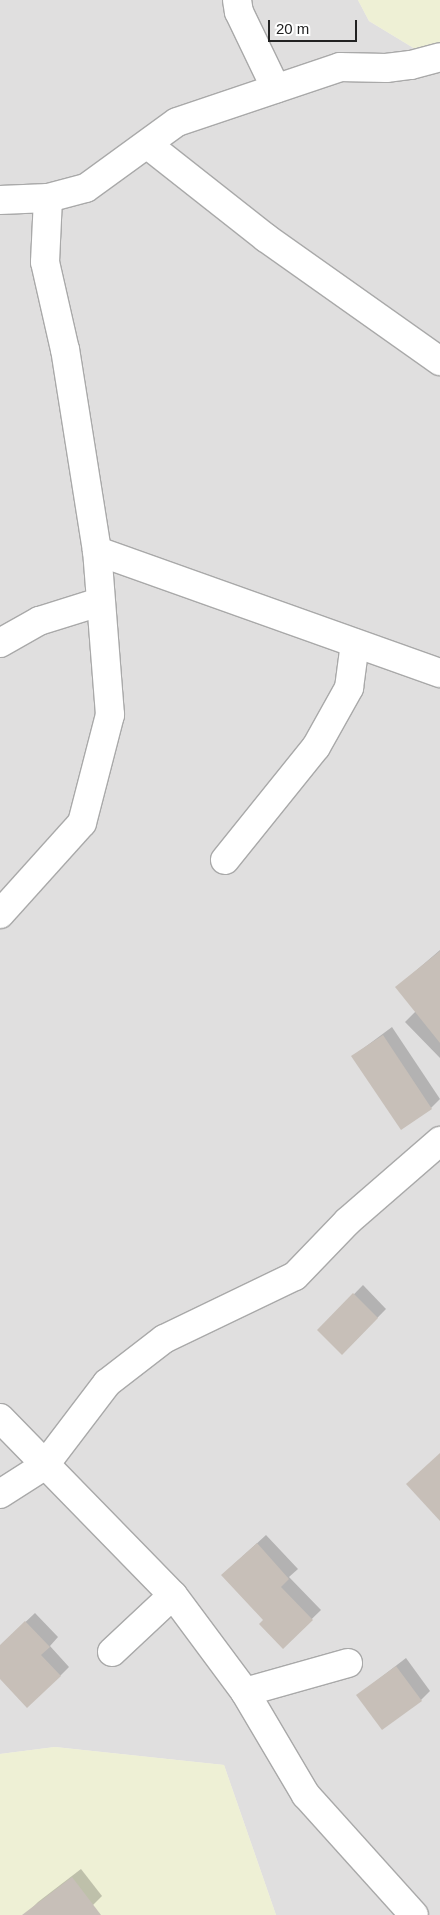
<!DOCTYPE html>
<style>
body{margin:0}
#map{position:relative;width:440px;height:1915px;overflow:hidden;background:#f2efe9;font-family:Helvetica,sans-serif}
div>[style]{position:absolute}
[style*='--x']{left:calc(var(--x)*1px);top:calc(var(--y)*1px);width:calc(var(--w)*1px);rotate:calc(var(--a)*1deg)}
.residential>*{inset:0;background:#e0dfdf}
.farmland>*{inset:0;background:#eef0d5}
.shadow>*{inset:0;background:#0003}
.building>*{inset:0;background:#c7bfb8}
.roads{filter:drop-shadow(1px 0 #a9a9a9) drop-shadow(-1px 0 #a9a9a9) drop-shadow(0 1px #a9a9a9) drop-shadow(0 -1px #a9a9a9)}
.minor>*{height:28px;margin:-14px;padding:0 14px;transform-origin:14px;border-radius:14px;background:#fff}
span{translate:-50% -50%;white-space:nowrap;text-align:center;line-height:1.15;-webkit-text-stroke:4px #fff;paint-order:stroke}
.scale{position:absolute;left:268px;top:20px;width:89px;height:22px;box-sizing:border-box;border:2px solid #222;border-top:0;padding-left:6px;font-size:15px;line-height:18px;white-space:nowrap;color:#222;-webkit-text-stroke:4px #fff;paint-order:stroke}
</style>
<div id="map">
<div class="residential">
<div style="clip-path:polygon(0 0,358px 0,369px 21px,440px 64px,440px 1915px,276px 1915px,224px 1765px,55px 1747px,0 1754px)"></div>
</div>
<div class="farmland">
<div style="clip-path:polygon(358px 0,440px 0,440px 64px,369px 21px)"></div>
<div style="clip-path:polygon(55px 1747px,224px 1765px,276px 1915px,0 1915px,0 1754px)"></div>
</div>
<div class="shadow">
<div style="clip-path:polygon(440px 950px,440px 1058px,405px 1022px,416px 1011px,397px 987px)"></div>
<div style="clip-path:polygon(392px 1027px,440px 1099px,431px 1108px,353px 1056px)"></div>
<div style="clip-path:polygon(363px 1285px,386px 1309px,342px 1354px,319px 1330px)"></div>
<div style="clip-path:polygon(266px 1535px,298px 1569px,289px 1577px,321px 1610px,283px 1647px,232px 1566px)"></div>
<div style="clip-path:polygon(35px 1613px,58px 1637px,50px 1646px,69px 1667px,60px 1676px,0 1677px,0 1646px)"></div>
<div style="clip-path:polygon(406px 1658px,430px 1691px,421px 1700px,358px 1695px)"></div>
<div style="clip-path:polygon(81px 1869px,102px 1896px,93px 1905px,81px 1915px,32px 1915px,29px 1911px,38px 1902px)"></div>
</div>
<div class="building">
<div style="clip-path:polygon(440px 951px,440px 1043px,395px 987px)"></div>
<div style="clip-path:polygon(383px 1035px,432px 1109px,401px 1130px,351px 1056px)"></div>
<div style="clip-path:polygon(353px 1293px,378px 1318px,342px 1355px,317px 1330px)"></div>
<div style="clip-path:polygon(440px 1453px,440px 1521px,406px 1484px)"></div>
<div style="clip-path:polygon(257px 1543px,289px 1579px,281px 1587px,313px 1620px,283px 1649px,259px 1624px,263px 1620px,221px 1575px)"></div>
<div style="clip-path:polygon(25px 1621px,50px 1647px,41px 1655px,61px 1676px,27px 1708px,0 1679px,0 1645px)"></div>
<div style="clip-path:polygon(396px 1666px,422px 1701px,382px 1730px,356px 1695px)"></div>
<div style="clip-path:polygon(72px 1877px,101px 1915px,22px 1915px)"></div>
</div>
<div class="roads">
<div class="minor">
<div style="--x:237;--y:0;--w:12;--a:81"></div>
<div style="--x:239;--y:12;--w:85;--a:64.3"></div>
<div style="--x:148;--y:145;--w:150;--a:38.2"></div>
<div style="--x:266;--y:238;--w:213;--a:35.3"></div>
<div style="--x:0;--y:200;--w:48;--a:-2.4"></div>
<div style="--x:48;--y:198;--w:39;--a:-15"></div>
<div style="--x:86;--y:188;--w:112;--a:-36"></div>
<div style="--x:177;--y:122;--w:172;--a:-18.6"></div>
<div style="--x:340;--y:67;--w:46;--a:1.2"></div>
<div style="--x:386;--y:68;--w:25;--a:-7"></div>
<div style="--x:411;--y:65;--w:30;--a:-15"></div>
<div style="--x:97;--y:551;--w:364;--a:19.6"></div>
<div style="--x:0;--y:643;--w:45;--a:-29.4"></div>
<div style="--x:39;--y:621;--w:64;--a:-17.3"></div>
<div style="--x:225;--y:860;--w:145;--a:-51.2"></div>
<div style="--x:316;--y:747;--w:68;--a:-60.8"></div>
<div style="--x:349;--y:688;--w:45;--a:-82.4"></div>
<div style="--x:0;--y:914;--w:122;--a:-48"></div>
<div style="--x:82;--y:823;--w:112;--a:-75.5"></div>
<div style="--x:110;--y:715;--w:165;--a:-94.5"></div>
<div style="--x:97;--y:551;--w:204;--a:-99"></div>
<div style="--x:65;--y:350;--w:90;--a:-102.8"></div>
<div style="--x:45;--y:262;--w:64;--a:-87.3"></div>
<div style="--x:0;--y:1418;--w:248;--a:45.7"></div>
<div style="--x:173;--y:1595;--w:121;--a:53.4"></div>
<div style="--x:245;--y:1692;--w:120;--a:59.4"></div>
<div style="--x:306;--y:1795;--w:161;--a:48"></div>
<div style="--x:0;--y:1494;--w:52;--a:-32.5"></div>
<div style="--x:44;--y:1466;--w:104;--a:-52.8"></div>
<div style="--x:107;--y:1383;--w:72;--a:-37.7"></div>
<div style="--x:164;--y:1339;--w:145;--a:-25.7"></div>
<div style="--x:295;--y:1276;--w:76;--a:-46.1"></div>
<div style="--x:348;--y:1221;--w:122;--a:-41"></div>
<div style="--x:112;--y:1652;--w:83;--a:-43.1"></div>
<div style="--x:245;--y:1692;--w:107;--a:-15.7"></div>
</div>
</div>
<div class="scale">20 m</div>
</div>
